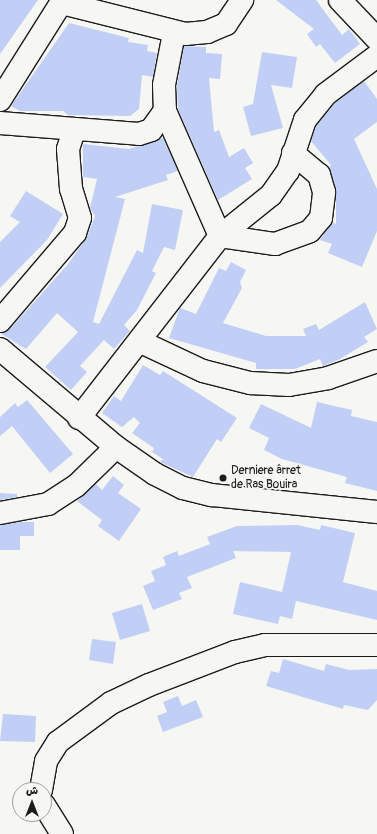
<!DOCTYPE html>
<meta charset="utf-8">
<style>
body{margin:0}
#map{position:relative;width:377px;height:834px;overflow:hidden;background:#f6f6f2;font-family:Pangolin,"Playpen Sans Arabic",sans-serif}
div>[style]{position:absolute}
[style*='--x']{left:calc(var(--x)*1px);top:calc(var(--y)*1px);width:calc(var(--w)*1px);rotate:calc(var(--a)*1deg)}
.building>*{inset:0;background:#c1cff6}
.roads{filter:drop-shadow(1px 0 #1c1c1c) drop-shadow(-1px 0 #1c1c1c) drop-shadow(0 1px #1c1c1c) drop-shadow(0 -1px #1c1c1c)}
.street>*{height:22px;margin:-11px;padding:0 11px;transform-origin:11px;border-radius:11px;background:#f6f6f2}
.secondary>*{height:22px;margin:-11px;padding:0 11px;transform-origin:11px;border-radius:11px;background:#f6f6f2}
.dots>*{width:11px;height:11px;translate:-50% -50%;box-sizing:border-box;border:2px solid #f6f6f2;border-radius:50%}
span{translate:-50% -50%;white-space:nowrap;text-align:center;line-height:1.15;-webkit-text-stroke:3.5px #f6f6f2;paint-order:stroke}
.poi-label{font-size:12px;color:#1c1c1c}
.left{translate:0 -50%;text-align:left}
.north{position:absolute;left:12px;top:782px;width:40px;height:40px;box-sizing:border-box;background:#f6f6f2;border:1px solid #9f9f9c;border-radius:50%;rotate:0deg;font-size:11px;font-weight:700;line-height:16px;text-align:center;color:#1c1c1c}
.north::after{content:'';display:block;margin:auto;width:14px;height:18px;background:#1c1c1c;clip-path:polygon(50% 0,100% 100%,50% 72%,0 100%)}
</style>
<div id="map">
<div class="building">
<div style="clip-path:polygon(0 0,38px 0,0 54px)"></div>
<div style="clip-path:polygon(276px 0,316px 0,342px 35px,349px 29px,360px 44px,335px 63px,320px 44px,316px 47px,307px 34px,314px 29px)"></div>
<div style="clip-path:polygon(69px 23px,129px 38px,128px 42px,148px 45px,147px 51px,157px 53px,153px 77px,142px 75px,139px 109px,130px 116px,68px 115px,63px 111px,20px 111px,11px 106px)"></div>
<div style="clip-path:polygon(184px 46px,206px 47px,206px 53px,222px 54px,220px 79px,209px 78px,214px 132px,219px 130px,229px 157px,244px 148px,253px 163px,245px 168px,252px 179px,218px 200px,178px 109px,177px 86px)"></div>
<div style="clip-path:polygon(262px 52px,297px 57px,292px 88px,271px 85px,283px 128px,251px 136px,243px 107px,253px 104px)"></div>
<div style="clip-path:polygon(364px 81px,377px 99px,377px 122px,354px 139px,377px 189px,377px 231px,362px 267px,328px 253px,332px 244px,320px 240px,332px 222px,336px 224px,336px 189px,329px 168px,331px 165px,311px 141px,316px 126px,335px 103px)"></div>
<div style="clip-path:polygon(163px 138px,178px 171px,166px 175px,168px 180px,115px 197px,125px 199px,93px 322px,99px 324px,137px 250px,143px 253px,152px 204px,183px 210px,175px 250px,164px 247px,152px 271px,156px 273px,137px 310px,124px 325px,130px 331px,114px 349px,104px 340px,80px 366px,87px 372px,71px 390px,45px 367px,78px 332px,57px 313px,26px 349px,0 333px,10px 329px,68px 264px,87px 237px,95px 216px,90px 208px,97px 179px,83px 177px,83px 144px,129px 149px)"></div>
<div style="clip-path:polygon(26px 191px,63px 214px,47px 240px,0 288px,0 242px,20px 222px,10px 216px)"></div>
<div style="clip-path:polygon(231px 262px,246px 270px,240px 282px,242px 288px,223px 323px,266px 336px,306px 336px,303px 329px,316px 324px,319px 330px,365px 302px,377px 329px,364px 337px,368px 342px,340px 359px,323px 366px,320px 359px,295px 369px,256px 369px,256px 363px,169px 338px,180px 308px,196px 314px,219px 268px,226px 271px)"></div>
<div style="clip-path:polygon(143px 365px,160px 375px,163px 371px,237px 418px,221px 442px,217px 439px,193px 477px,160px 462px,163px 459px,152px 452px,154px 448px,132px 433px,140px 423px,134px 417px,122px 427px,102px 413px,114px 396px,121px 401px)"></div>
<div style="clip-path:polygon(27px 400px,73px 454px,50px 473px,12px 426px,0 436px,0 417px,15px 403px,18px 407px)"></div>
<div style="clip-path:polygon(317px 402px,352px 410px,351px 416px,377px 422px,377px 491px,345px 483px,347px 477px,282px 459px,264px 450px,269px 438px,249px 428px,261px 404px,311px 428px)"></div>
<div style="clip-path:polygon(113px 476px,124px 485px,118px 493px,141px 509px,119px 541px,98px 526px,102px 520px,77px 501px,96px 484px,102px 490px)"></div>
<div style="clip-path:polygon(0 493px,17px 494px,17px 497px,0 500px)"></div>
<div style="clip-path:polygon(20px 522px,34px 522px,34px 536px,20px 536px,20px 550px,0 550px,0 525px)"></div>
<div style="clip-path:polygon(297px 525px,320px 530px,321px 525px,355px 533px,343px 582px,377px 591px,377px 620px,296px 601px,292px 619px,280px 616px,278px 624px,233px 614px,240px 582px,282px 592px,291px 552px,233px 551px,236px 558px,187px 577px,192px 588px,179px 593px,182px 599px,153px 610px,143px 586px,155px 581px,151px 571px,166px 565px,163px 557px,177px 551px,179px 556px,210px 544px,207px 537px,237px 526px)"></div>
<div style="clip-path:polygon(142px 604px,150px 631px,120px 640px,112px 613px)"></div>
<div style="clip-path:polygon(92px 639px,116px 642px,113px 664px,89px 660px)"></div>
<div style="clip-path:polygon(283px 659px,324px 671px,326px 664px,349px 670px,377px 669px,377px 700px,368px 710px,344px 705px,343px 709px,266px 686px,271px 671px,279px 673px)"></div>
<div style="clip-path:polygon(178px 696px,182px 706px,196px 700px,203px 717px,163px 732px,157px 716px,167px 712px,163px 702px)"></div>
<div style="clip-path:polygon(3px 714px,36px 716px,35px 742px,0 741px)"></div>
</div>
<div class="roads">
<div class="street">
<div style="--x:340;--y:0;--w:54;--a:46.5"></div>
<div style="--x:62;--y:3;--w:127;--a:14.1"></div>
<div style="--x:185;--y:34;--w:22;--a:-5"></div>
<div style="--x:207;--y:32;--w:21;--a:-23"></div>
<div style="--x:226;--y:24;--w:29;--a:-56"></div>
<div style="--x:174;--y:33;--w:53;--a:100.9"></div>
<div style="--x:164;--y:85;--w:26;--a:88"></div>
<div style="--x:165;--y:111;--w:137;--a:66.3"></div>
<div style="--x:220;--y:236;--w:56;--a:8.3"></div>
<div style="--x:275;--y:244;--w:37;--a:-20"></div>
<div style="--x:310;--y:231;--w:17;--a:-50"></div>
<div style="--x:321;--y:218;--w:26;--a:-83"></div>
<div style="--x:324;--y:192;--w:18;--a:-106"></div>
<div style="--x:319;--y:175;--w:34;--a:-140"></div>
<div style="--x:0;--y:100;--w:118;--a:-57.8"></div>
<div style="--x:0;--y:123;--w:139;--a:4.5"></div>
<div style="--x:139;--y:134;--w:13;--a:-18"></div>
<div style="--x:151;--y:130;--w:24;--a:-54"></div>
<div style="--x:0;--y:321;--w:116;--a:-49.6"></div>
<div style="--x:75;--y:233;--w:16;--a:-72"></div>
<div style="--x:80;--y:218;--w:30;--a:-107"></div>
<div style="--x:71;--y:189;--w:40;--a:-94.3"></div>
<div style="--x:68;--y:149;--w:19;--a:-72"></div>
<div style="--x:141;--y:342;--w:68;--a:25.1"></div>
<div style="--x:203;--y:371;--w:49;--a:14.3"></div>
<div style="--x:250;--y:383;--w:39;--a:3"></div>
<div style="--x:289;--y:385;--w:40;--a:-10"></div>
<div style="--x:328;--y:378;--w:52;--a:-19.1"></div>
<div style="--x:79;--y:418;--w:230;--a:-52.2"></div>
<div style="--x:220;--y:236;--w:65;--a:-38.8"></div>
<div style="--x:271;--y:195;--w:29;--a:-55"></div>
<div style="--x:288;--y:171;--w:54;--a:-71.6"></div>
<div style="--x:305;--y:120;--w:33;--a:-51"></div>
<div style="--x:326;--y:94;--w:64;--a:-36.7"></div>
<div style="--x:0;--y:513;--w:49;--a:-10.6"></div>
<div style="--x:48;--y:504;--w:33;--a:-33"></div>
<div style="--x:76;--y:486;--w:56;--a:-44.3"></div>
<div style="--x:41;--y:790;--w:29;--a:-80"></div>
<div style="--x:46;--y:761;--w:22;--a:-58"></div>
<div style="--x:58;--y:742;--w:66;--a:-36.3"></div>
<div style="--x:111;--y:703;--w:42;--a:-25.3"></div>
<div style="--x:149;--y:685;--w:92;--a:-21"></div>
<div style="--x:235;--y:652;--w:31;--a:-13"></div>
<div style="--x:265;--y:645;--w:112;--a:0"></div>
<div style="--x:44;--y:805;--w:34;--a:58"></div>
</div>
<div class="secondary">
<div style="--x:0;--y:349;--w:152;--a:40.2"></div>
<div style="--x:116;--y:447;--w:47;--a:34.7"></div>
<div style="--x:155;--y:474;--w:31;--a:27"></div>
<div style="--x:183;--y:488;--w:30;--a:14"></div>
<div style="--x:212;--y:495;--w:166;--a:5.9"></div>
</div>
</div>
<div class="dots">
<div style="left:223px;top:478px;background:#1c1c1c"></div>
</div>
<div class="poi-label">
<span class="left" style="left:231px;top:478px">Derniere ârret<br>de Ras Bouira</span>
</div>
<div class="north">ش</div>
</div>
